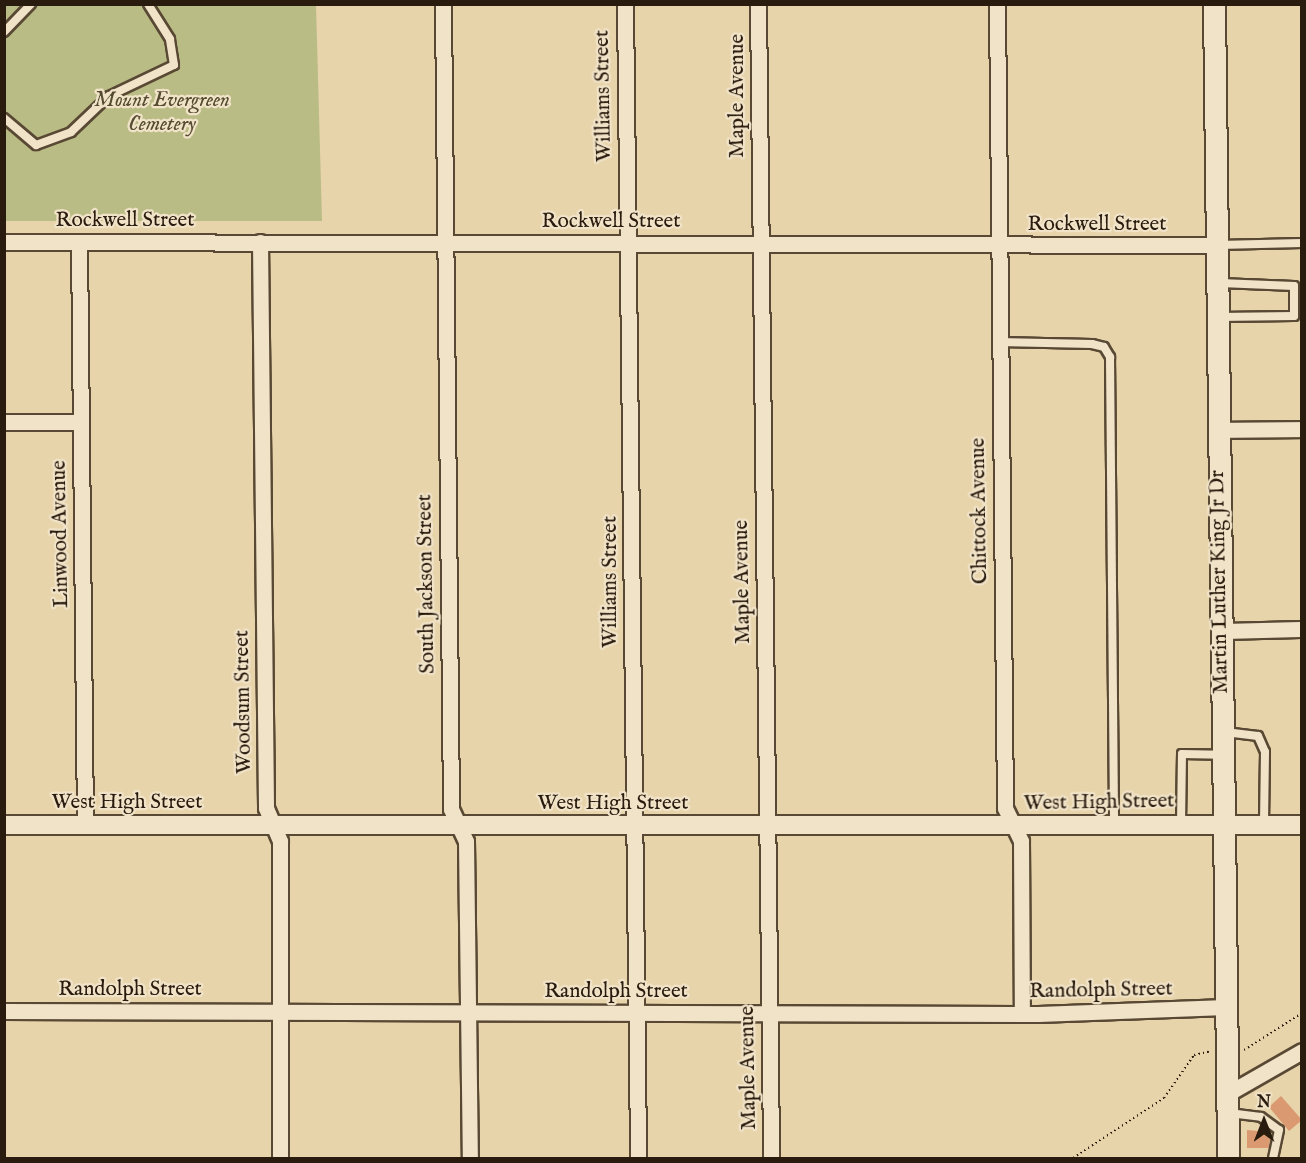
<!DOCTYPE html>
<style>
body{margin:0}
#map{position:relative;width:1306px;height:1163px;overflow:hidden;background:#e8d4ab;font-family:"IM FELL English",serif}
div>[style]{position:absolute}
[style*='--x']{left:calc(var(--x)*1px);top:calc(var(--y)*1px);width:calc(var(--w)*1px);rotate:calc(var(--a)*1deg)}
.green>*{inset:0;background:#babc86}
.building>*{inset:0;background:#da9970}
.path>*{height:2px;margin-top:-1px;transform-origin:0;background:repeating-linear-gradient(90deg,#291b0d 0 1.5px,transparent 0 4.5px)}
.roads{filter:drop-shadow(2px 0 #594934) drop-shadow(-2px 0 #594934) drop-shadow(0 2px #594934) drop-shadow(0 -2px #594934)}
.service>*{height:8px;margin:-4px;padding:0 4px;transform-origin:4px;border-radius:4px;background:#f0e3c8}
.minor>*{height:15px;margin:-7.5px;padding:0 7.5px;transform-origin:7.5px;border-radius:7.5px;background:#f0e3c8}
.tertiary>*{height:18px;margin:-9px;padding:0 9px;transform-origin:9px;border-radius:9px;background:#f0e3c8}
.secondary>*{height:21px;margin:-10.5px;padding:0 10.5px;transform-origin:10.5px;border-radius:10.5px;background:#f0e3c8}
span{translate:-50% -50%;white-space:nowrap;text-align:center;line-height:1.15;-webkit-text-stroke:4.5px #f0e3c8;paint-order:stroke}
.street-label{font-size:21px;color:#291b0d}
.park-label{font-size:21px;color:#544b31;font-style:italic}
.frame{position:absolute;inset:0;border:6px solid #291b0d;pointer-events:none}
.north{position:absolute;left:1234px;top:1091px;width:60px;height:60px;-webkit-text-stroke:4px #f0e3c8;paint-order:stroke;rotate:0deg;font-size:16px;font-weight:700;line-height:24px;text-align:center;color:#291b0d}
.north::after{content:'';display:block;margin:auto;width:21px;height:27px;background:#291b0d;clip-path:polygon(50% 0,100% 100%,50% 72%,0 100%)}
</style>
<div id="map">
<div class="green">
<div style="clip-path:polygon(5px 5px,316px 5px,322px 221px,5px 221px)"></div>
</div>
<div class="building">
<div style="clip-path:polygon(1281px 1096px,1302px 1120px,1289px 1131px,1269px 1107px)"></div>
<div style="clip-path:polygon(1247px 1130px,1271px 1132px,1269px 1148px,1247px 1148px)"></div>
</div>
<div class="path">
<div style="--x:1244;--y:1050;--w:69;--a:-32.5"></div>
<div style="--x:1073;--y:1158;--w:109;--a:-33.4"></div>
<div style="--x:1164;--y:1098;--w:52;--a:-55.1"></div>
<div style="--x:1194;--y:1055;--w:17;--a:-13"></div>
</div>
<div class="roads">
<div class="service">
<div style="--x:4;--y:32;--w:39;--a:-46"></div>
<div style="--x:4;--y:118;--w:42;--a:40.2"></div>
<div style="--x:36;--y:145;--w:37;--a:-20"></div>
<div style="--x:71;--y:132;--w:52;--a:-43.5"></div>
<div style="--x:109;--y:96;--w:72;--a:-25.5"></div>
<div style="--x:174;--y:65;--w:26;--a:-99"></div>
<div style="--x:170;--y:39;--w:41;--a:-122.2"></div>
<div style="--x:1218;--y:245;--w:84;--a:-1.4"></div>
<div style="--x:1219;--y:317;--w:75;--a:-0.8"></div>
<div style="--x:1294;--y:316;--w:30;--a:-90"></div>
<div style="--x:1294;--y:286;--w:74;--a:-177.7"></div>
<div style="--x:999;--y:342;--w:93;--a:1.2"></div>
<div style="--x:1092;--y:344;--w:12;--a:14"></div>
<div style="--x:1104;--y:347;--w:12;--a:59"></div>
<div style="--x:1110;--y:357;--w:467;--a:89.5"></div>
<div style="--x:1225;--y:732;--w:33;--a:7"></div>
<div style="--x:1258;--y:736;--w:17;--a:66"></div>
<div style="--x:1265;--y:752;--w:73;--a:90.8"></div>
<div style="--x:1181;--y:825;--w:71;--a:-89.2"></div>
<div style="--x:1182;--y:754;--w:39;--a:1"></div>
<div style="--x:1229;--y:1113;--w:32;--a:7"></div>
<div style="--x:1261;--y:1117;--w:22;--a:36"></div>
<div style="--x:1279;--y:1130;--w:29;--a:102"></div>
</div>
<div class="minor">
<div style="--x:443;--y:4;--w:805;--a:89.43"></div>
<div style="--x:451;--y:809;--w:35;--a:65"></div>
<div style="--x:466;--y:841;--w:317;--a:89.3"></div>
<div style="--x:625;--y:4;--w:1154;--a:89.35"></div>
<div style="--x:758;--y:4;--w:1154;--a:89.35"></div>
<div style="--x:997;--y:4;--w:804;--a:89.43"></div>
<div style="--x:1005;--y:808;--w:37;--a:64"></div>
<div style="--x:1021;--y:841;--w:173;--a:89.7"></div>
<div style="--x:4;--y:242;--w:1213;--a:0.14"></div>
<div style="--x:79;--y:242;--w:583;--a:89.41"></div>
<div style="--x:260;--y:242;--w:566;--a:89.39"></div>
<div style="--x:266;--y:808;--w:36;--a:67"></div>
<div style="--x:280;--y:841;--w:317;--a:90"></div>
<div style="--x:4;--y:422;--w:76;--a:0"></div>
<div style="--x:1218;--y:430;--w:84;--a:-0.7"></div>
<div style="--x:1222;--y:631;--w:80;--a:-1.4"></div>
<div style="--x:4;--y:1011;--w:1034;--a:0.17"></div>
<div style="--x:1038;--y:1014;--w:188;--a:-2.1"></div>
<div style="--x:1227;--y:1094;--w:86;--a:-29.8"></div>
</div>
<div class="tertiary">
<div style="--x:4;--y:825;--w:1298;--a:0"></div>
</div>
<div class="secondary">
<div style="--x:1214;--y:4;--w:1154;--a:89.3"></div>
</div>
</div>
<div class="street-label">
<span style="left:604px;top:96px;rotate:-91deg">Williams Street</span>
<span style="left:738px;top:96px;rotate:-90deg">Maple Avenue</span>
<span style="left:125px;top:221px">Rockwell Street</span>
<span style="left:611px;top:222px">Rockwell Street</span>
<span style="left:1097px;top:225px">Rockwell Street</span>
<span style="left:980px;top:511px;rotate:-91deg">Chittock Avenue</span>
<span style="left:61px;top:534px;rotate:-91deg">Linwood Avenue</span>
<span style="left:611px;top:582px;rotate:-90deg">Williams Street</span>
<span style="left:743px;top:582px;rotate:-91deg">Maple Avenue</span>
<span style="left:1220px;top:582px;rotate:-91deg">Martin Luther King Jr Dr</span>
<span style="left:427px;top:584px;rotate:-91deg">South Jackson Street</span>
<span style="left:244px;top:702px;rotate:-91deg">Woodsum Street</span>
<span style="left:127px;top:803px">West High Street</span>
<span style="left:1099px;top:803px;rotate:-1deg">West High Street</span>
<span style="left:613px;top:804px">West High Street</span>
<span style="left:130px;top:990px">Randolph Street</span>
<span style="left:1101px;top:991px;rotate:-1deg">Randolph Street</span>
<span style="left:616px;top:992px">Randolph Street</span>
<span style="left:749px;top:1068px;rotate:-91deg">Maple Avenue</span>
</div>
<div class="park-label">
<span style="left:162px;top:113px">Mount Evergreen<br>Cemetery</span>
</div>
<div class="frame"></div>
<div class="north">N</div>
</div>
